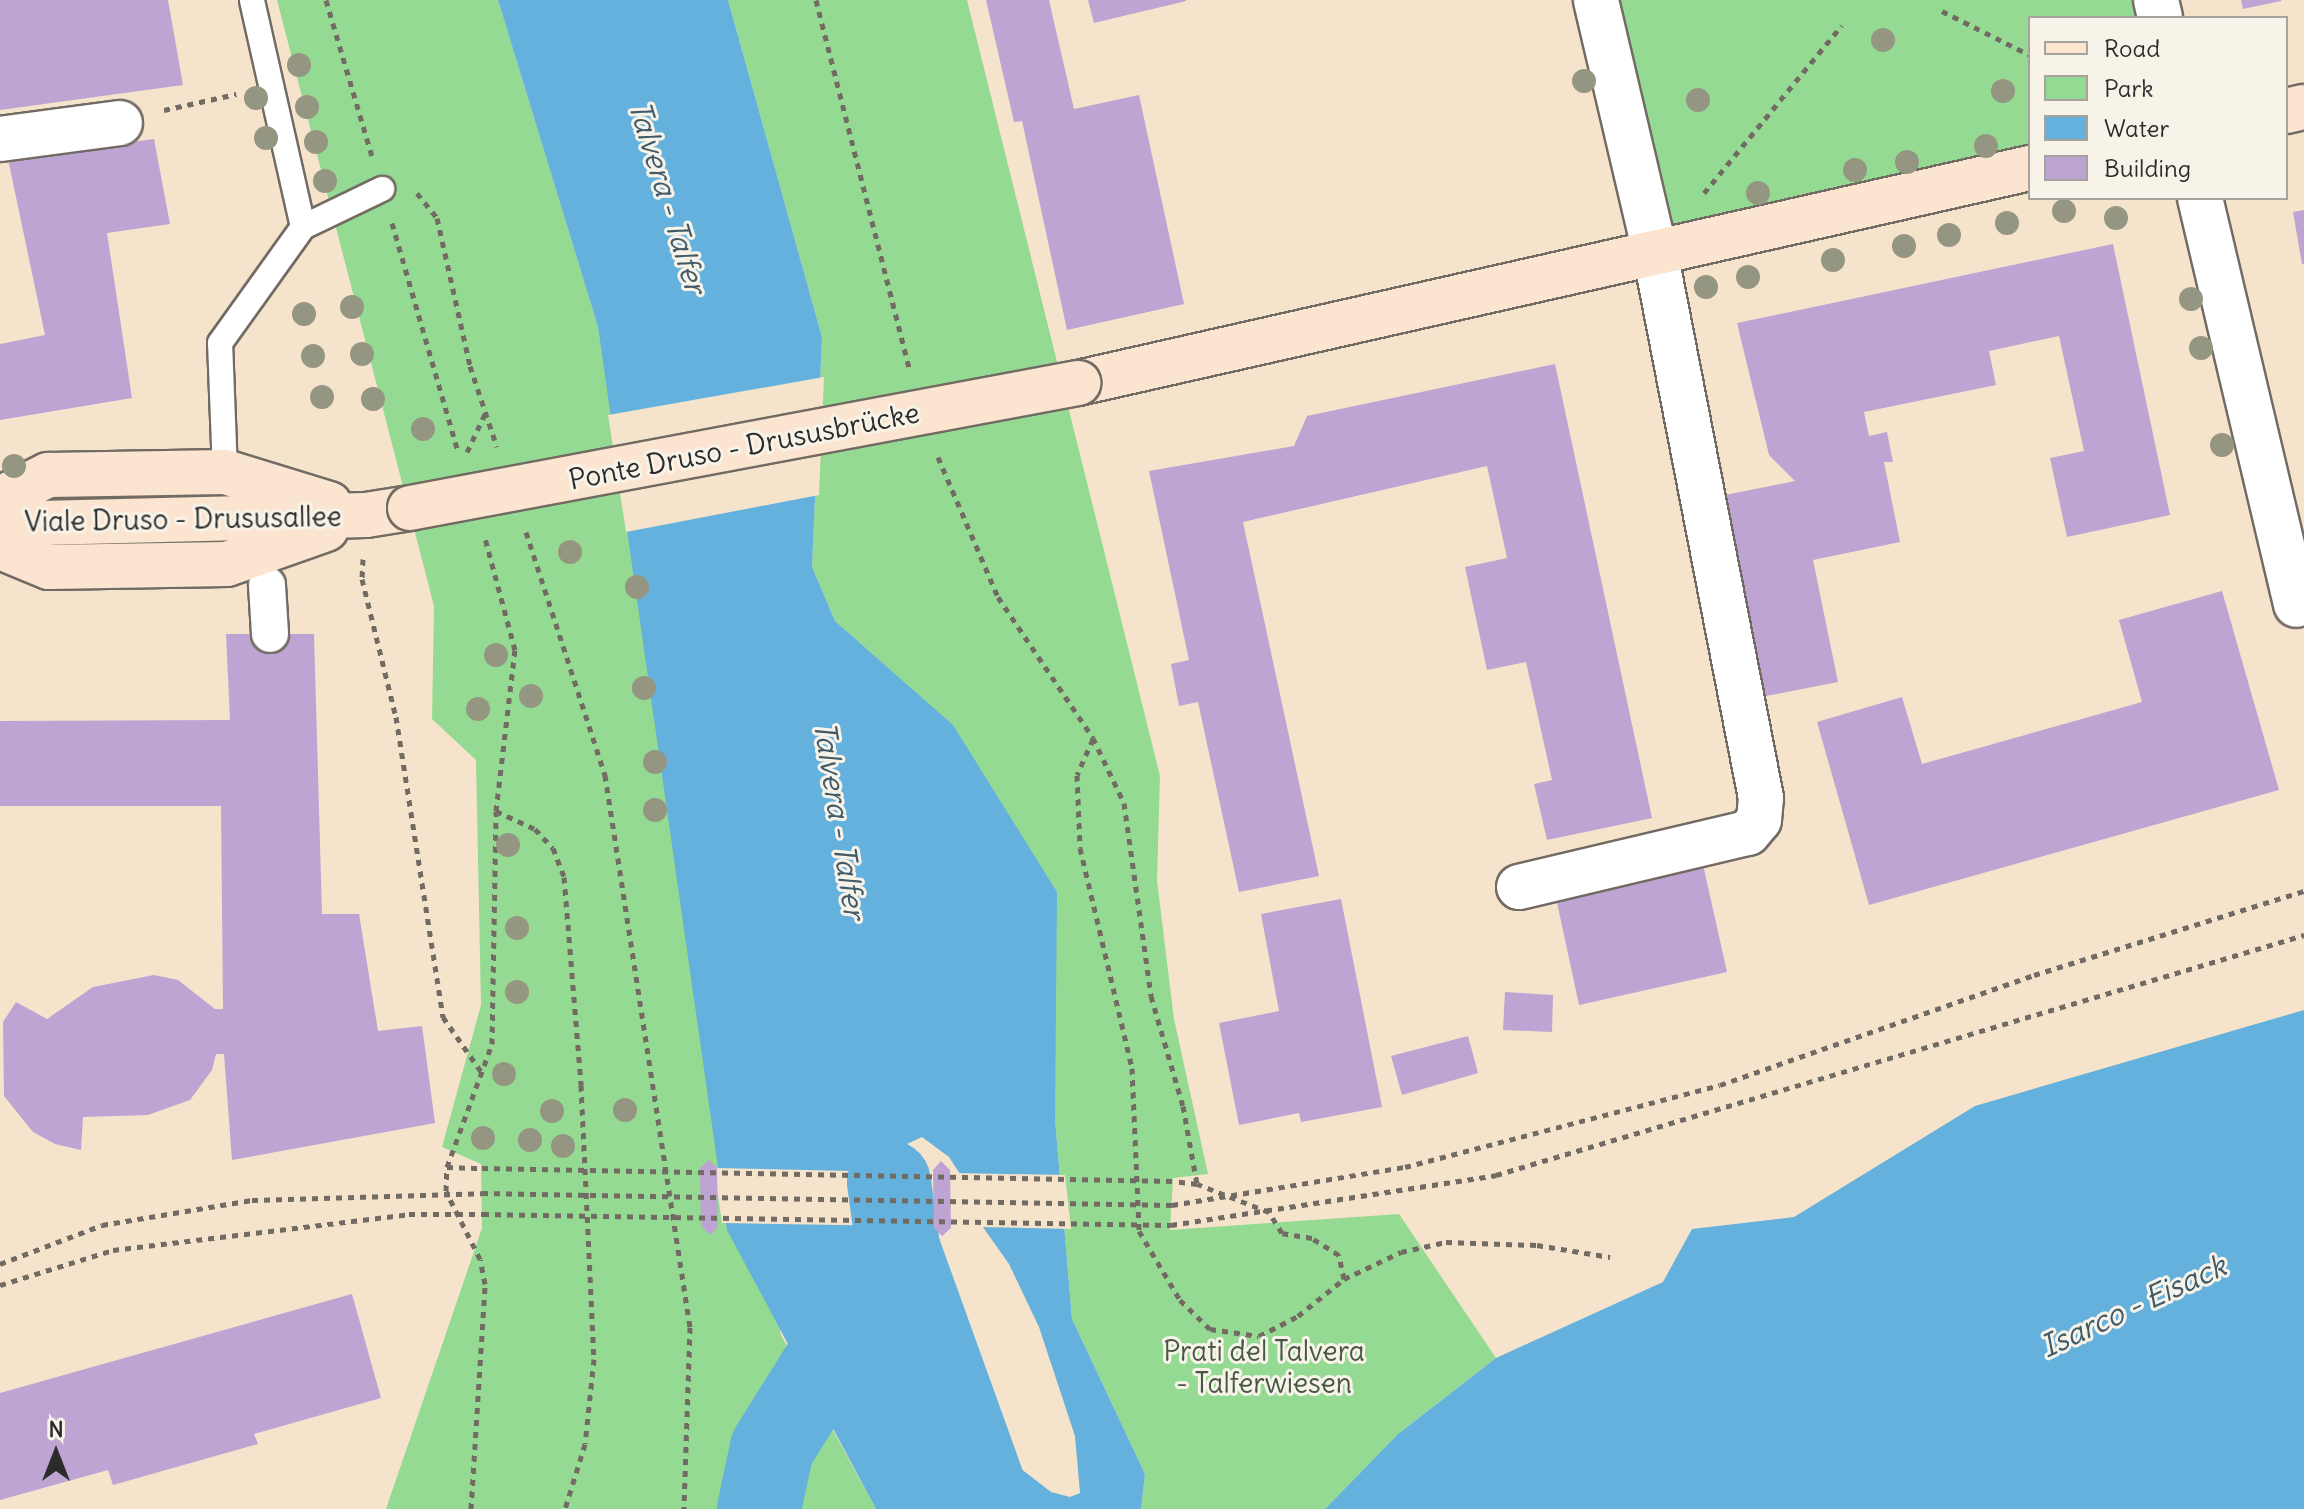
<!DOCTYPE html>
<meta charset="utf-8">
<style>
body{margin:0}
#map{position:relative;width:2304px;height:1509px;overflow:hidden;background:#f5e3cc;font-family:Delius,sans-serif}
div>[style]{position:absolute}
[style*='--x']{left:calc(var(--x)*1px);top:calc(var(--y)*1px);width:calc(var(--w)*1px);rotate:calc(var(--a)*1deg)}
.green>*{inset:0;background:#95da93}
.water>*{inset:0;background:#64b1dd}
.pier>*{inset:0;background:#f5e3cc}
.river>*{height:84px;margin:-42px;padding:0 42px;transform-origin:42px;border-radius:42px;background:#64b1dd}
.building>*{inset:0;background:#bea4d3}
.path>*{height:5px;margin-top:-2.5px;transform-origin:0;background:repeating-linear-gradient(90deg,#726b63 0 6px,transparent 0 12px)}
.roads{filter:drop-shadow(2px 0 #726b63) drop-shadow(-2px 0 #726b63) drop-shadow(0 2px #726b63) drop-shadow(0 -2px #726b63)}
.service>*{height:24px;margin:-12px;padding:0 12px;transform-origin:12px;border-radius:12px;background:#fff}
.pedestrian>*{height:36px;margin:-18px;padding:0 18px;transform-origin:18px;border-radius:18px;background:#fff}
.minor>*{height:44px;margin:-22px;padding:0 22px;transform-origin:22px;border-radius:22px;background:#fff}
.secondary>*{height:44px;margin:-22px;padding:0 22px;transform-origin:22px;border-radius:22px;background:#fce5d0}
.path-bridge>*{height:5px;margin-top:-2.5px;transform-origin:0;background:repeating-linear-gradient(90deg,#726b63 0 6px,transparent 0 12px)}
.bridges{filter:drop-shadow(2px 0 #726b63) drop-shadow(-2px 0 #726b63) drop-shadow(0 2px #726b63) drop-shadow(0 -2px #726b63)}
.secondary-bridge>*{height:44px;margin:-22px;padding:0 22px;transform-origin:22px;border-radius:22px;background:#fce5d0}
.trees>*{width:24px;height:24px;margin:-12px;border-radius:50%;background:#959682}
span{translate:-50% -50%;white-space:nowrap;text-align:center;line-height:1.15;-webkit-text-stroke:6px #f7f3e8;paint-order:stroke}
.street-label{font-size:28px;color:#2b2b2b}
.park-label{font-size:28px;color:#465745}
.water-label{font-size:30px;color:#3f5a69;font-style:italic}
.legend{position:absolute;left:2028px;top:16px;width:260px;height:184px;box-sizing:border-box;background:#f7f3e8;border:2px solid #a5a39c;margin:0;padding:10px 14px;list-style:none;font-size:24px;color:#2b2b2b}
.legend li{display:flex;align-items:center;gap:16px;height:40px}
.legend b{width:40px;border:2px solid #a5a39c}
.north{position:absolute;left:16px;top:1413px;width:80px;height:80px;-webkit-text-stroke:6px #f7f3e8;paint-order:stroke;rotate:0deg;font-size:22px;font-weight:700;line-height:32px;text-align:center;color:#2b2b2b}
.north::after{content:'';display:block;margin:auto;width:28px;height:36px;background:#2b2b2b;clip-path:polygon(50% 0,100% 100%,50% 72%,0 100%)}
</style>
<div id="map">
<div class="green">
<div style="clip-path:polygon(277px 0,498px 0,598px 327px,643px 614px,781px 1335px,876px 1509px,386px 1509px,482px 1228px,481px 1164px,442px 1147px,481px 1005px,476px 760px,432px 719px,434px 606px)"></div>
<div style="clip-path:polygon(728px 0,967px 0,1160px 776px,1157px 881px,1174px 1019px,1208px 1174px,1173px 1178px,1170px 1230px,1399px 1214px,1496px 1358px,1399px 1433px,1325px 1509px,1141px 1509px,1145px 1474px,1072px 1319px,1055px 1119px,953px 726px,835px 621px,812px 567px,822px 337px)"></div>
<div style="clip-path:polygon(1596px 0,2156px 0,2160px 18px,2030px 18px,2030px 168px,1655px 252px)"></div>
</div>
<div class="water">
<div style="clip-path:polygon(evenodd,498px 0,728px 0,822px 337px,812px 567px,835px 621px,953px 725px,1057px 892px,1055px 1119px,1072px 1319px,1145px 1474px,1141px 1509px,876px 1509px,727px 1230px,598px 327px,498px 0,922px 1137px,949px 1157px,962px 1177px,973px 1213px,1009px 1264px,1039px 1327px,1075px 1436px,1080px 1493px,1070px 1497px,1051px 1492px,1016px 1465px,965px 1400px,913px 1315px,916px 1252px,897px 1234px,889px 1167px,894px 1150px,922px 1137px)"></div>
<div style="clip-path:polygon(2304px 1010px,2304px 1509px,1325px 1509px,1398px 1434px,1496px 1358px,1663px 1282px,1692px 1229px,1794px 1217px,1975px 1106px)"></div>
</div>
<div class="pier">
<div style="clip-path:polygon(824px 377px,819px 495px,626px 532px,608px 415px)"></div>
<div style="clip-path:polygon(714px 1168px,895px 1172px,901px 1226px,722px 1223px)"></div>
<div style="clip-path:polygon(955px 1173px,1065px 1175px,1071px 1229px,979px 1227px)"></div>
</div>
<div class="river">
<div style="--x:889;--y:1182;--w:67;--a:82.2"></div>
<div style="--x:898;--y:1248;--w:277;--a:70.2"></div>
<div style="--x:759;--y:1509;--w:62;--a:-78"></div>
<div style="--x:772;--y:1448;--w:186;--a:-57.9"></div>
</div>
<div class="building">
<div style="clip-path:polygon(0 0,168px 0,183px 85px,0 110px)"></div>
<div style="clip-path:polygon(986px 0,1049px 0,1074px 109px,1139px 95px,1184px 304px,1067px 330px,1022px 121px,1014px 122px)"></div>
<div style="clip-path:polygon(1088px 0,1186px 0,1186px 1px,1094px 23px)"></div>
<div style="clip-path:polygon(2241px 0,2281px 0,2281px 1px,2243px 9px)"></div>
<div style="clip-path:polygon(154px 139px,170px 224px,107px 233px,132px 398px,0 420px,0 344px,45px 335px,8px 159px)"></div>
<div style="clip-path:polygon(2304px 210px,2304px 264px,2302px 264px,2293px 212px)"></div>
<div style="clip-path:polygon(2113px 244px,2170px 515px,2067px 537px,2050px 458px,2084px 451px,2059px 336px,1989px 351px,1996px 385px,1864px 412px,1869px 436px,1887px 432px,1893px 462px,1884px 462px,1900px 542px,1813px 560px,1838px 682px,1751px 699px,1710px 498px,1795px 481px,1769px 455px,1737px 323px)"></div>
<div style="clip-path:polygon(1555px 364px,1652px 818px,1547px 840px,1534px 784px,1552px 780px,1526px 662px,1487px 670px,1465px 567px,1507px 558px,1487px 466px,1243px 522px,1319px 876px,1239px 892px,1198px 702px,1179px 706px,1171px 664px,1189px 660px,1149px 471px,1294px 446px,1307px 416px)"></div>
<div style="clip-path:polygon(2222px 591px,2279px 790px,1869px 905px,1817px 722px,1902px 697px,1922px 764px,2142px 702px,2119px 620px)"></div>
<div style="clip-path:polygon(226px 634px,314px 634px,322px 914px,359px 914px,378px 1031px,422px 1026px,435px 1123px,232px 1160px,224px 1054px,216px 1054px,212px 1070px,190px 1100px,148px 1115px,83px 1117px,81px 1150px,55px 1144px,33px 1132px,4px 1096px,3px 1022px,16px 1002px,47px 1019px,93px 987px,154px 975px,178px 980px,215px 1009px,223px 1009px,221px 806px,0 806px,0 721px,230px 720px)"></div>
<div style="clip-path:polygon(1702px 860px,1727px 972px,1579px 1005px,1555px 893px)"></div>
<div style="clip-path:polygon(1341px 899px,1382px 1107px,1301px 1122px,1299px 1113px,1239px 1125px,1219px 1023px,1279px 1011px,1261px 914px)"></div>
<div style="clip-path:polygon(1505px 992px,1553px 995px,1552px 1032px,1503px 1030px)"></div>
<div style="clip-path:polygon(1468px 1036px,1478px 1073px,1402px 1095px,1391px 1056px)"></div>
<div style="clip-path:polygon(709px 1160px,717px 1168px,718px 1227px,710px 1235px,701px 1226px,700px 1168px)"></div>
<div style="clip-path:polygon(941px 1161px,950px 1170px,951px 1228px,942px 1236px,934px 1228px,933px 1170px)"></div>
<div style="clip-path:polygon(352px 1294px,381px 1398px,254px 1434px,258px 1444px,113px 1485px,108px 1470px,0 1500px,0 1393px)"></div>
</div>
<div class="path">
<div style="--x:326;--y:0;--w:163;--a:73.6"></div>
<div style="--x:816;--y:0;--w:379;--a:75.8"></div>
<div style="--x:1942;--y:11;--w:98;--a:26.6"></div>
<div style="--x:164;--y:110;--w:74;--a:-12.5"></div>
<div style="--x:417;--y:193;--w:32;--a:51"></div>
<div style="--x:437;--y:218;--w:152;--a:77.4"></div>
<div style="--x:470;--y:366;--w:85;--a:71.6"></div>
<div style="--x:1704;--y:193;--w:217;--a:-50.6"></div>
<div style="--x:392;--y:223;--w:238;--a:73.9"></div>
<div style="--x:467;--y:452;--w:42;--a:-64.7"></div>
<div style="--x:938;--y:457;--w:152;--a:66.8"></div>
<div style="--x:998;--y:597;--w:170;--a:56"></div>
<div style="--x:1093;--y:738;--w:72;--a:64.5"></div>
<div style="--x:1124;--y:803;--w:195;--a:82"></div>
<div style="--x:1151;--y:996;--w:115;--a:73.8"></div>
<div style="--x:1183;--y:1106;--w:79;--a:79.8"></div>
<div style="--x:526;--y:532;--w:256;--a:72"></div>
<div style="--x:605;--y:775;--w:559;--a:81.25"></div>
<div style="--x:690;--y:1327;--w:182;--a:91.9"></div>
<div style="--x:363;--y:559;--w:20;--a:93"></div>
<div style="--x:362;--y:579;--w:142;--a:76.2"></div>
<div style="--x:396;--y:717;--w:304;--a:81.1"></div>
<div style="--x:443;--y:1017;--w:68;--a:55.1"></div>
<div style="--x:1093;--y:739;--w:39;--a:114"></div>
<div style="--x:1077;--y:775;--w:73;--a:87.6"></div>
<div style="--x:1080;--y:848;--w:226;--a:76.7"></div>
<div style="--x:1132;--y:1068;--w:163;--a:87.5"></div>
<div style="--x:1139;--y:1231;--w:80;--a:59.3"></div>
<div style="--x:1180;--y:1300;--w:42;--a:44"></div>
<div style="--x:1210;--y:1329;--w:49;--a:8.1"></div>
<div style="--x:1259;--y:1336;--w:44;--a:-27.1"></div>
<div style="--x:1298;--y:1316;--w:59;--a:-38.8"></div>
<div style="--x:1344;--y:1279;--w:25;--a:-102"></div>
<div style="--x:1339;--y:1255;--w:32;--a:-148"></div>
<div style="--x:1312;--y:1238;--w:30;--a:-171"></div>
<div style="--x:1282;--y:1233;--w:25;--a:-122"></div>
<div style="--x:1269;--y:1212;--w:77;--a:-158.7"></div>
<div style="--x:1197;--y:1184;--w:24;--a:-173"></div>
<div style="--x:496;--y:811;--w:43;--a:24.8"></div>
<div style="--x:535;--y:829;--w:26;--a:47"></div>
<div style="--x:553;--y:848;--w:31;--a:69"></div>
<div style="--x:564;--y:877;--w:209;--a:85.3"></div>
<div style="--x:581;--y:1085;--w:274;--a:87.3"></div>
<div style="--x:594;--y:1359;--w:85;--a:96"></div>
<div style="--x:585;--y:1444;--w:68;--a:107.1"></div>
<div style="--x:447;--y:1167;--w:35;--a:2"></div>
<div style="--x:1172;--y:1205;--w:236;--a:-9.3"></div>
<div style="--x:1405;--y:1167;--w:325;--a:-14.6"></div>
<div style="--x:1720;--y:1085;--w:333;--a:-19.3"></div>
<div style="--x:2034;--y:975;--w:283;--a:-17.3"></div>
<div style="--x:1171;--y:1225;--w:329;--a:-8.7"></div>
<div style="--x:1496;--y:1175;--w:843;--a:-16.54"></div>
<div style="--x:0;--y:1264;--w:109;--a:-20.9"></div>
<div style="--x:102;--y:1225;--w:152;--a:-9.5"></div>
<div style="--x:252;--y:1200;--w:230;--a:-1.7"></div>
<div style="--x:1344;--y:1279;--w:63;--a:-25.3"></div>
<div style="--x:1401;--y:1252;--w:46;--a:-12.5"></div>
<div style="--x:1446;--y:1242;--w:91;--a:1.9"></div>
<div style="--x:1537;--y:1245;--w:74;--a:9.3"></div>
<div style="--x:0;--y:1285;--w:118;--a:-17.2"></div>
<div style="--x:113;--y:1250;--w:298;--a:-6.9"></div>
<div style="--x:409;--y:1214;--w:74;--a:0"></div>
<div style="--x:471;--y:1509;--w:225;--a:-86.4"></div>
<div style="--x:485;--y:1284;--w:25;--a:-101"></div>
<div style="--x:480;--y:1259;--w:76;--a:-116.6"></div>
<div style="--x:446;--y:1191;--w:24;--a:-88"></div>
<div style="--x:447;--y:1167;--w:131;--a:-69.9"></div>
<div style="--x:492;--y:1044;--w:233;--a:-89"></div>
<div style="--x:496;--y:811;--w:162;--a:-83.3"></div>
<div style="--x:515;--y:650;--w:116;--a:-105"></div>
</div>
<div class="roads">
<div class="service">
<div style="--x:303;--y:227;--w:88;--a:-25.7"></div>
<div style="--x:225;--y:472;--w:129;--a:-92.2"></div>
<div style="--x:220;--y:343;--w:143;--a:-54.4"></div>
<div style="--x:303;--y:227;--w:232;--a:-102.7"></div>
</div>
<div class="pedestrian">
<div style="--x:267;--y:585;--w:49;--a:86.5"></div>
</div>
<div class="minor">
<div style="--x:2156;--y:0;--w:18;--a:77"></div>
<div style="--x:0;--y:139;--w:121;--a:-7.6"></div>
<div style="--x:2200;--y:198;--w:418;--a:76.7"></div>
<div style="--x:1519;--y:887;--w:235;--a:-13.3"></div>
<div style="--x:1748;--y:833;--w:17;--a:-50"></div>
<div style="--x:1759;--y:820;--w:22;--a:-85"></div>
<div style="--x:1761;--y:798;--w:556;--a:-100.99"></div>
<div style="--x:1655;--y:252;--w:259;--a:-103.2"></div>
</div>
<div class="secondary">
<div style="--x:2286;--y:111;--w:18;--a:-13"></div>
<div style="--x:1078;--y:383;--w:976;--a:-12.73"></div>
<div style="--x:0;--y:499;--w:54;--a:-26.6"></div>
<div style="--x:48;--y:475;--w:177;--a:-1"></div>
<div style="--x:225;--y:472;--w:109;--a:17.1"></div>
<div style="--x:0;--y:524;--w:366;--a:-1.4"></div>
<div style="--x:366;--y:515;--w:45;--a:-9"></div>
<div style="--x:0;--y:547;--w:53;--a:22.2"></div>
<div style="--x:49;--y:567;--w:178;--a:-1"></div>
<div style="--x:227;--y:564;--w:105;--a:-19.5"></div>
</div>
</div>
<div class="path-bridge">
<div style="--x:482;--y:1168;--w:691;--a:1.08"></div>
<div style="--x:482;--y:1193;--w:690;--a:1"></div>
<div style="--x:483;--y:1214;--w:688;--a:0.92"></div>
</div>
<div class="bridges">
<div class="secondary-bridge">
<div style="--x:410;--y:508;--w:680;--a:-10.6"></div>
</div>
</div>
<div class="trees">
<div style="left:1883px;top:40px"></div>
<div style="left:299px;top:65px"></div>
<div style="left:1584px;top:81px"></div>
<div style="left:2003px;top:91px"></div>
<div style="left:256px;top:98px"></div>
<div style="left:1698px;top:100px"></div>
<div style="left:307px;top:107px"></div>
<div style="left:266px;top:138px"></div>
<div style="left:316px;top:142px"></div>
<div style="left:1986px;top:146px"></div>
<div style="left:1907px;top:162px"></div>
<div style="left:1855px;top:170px"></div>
<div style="left:325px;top:181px"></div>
<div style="left:1758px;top:193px"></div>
<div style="left:2064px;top:211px"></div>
<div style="left:2116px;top:218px"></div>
<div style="left:2007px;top:223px"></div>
<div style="left:1949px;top:235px"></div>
<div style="left:1904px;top:246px"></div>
<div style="left:1833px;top:260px"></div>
<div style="left:1748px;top:277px"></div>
<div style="left:1706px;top:287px"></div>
<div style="left:2191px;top:299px"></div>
<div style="left:352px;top:307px"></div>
<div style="left:304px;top:314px"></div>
<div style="left:2201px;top:348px"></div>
<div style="left:362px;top:354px"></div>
<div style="left:313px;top:356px"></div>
<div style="left:322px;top:397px"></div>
<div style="left:373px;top:399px"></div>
<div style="left:423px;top:429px"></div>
<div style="left:2222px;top:445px"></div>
<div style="left:14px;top:466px"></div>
<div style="left:570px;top:552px"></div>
<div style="left:637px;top:587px"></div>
<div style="left:496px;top:655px"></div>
<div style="left:644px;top:688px"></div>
<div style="left:531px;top:696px"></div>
<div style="left:478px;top:709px"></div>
<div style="left:655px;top:762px"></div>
<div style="left:655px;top:810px"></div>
<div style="left:508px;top:845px"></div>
<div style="left:517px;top:928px"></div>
<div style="left:517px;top:992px"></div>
<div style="left:504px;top:1074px"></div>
<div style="left:625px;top:1110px"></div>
<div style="left:552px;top:1111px"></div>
<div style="left:483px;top:1138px"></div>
<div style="left:530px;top:1140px"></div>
<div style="left:563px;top:1146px"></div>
</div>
<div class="street-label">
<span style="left:744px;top:446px;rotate:-11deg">Ponte Druso - Drususbrücke</span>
<span style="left:183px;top:519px;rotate:-1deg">Viale Druso - Drususallee</span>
</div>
<div class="park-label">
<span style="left:1264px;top:1367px">Prati del Talvera<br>- Talferwiesen</span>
</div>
<div class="water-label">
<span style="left:668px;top:197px;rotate:73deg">Talvera - Talfer</span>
<span style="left:840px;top:820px;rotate:81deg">Talvera - Talfer</span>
<span style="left:2133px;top:1306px;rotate:-25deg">Isarco - Eisack</span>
</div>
<ul class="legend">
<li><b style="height:10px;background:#fce5d0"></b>Road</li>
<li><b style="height:22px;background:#95da93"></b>Park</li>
<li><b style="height:22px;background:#64b1dd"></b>Water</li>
<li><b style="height:22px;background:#bea4d3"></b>Building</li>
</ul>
<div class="north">N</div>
</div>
